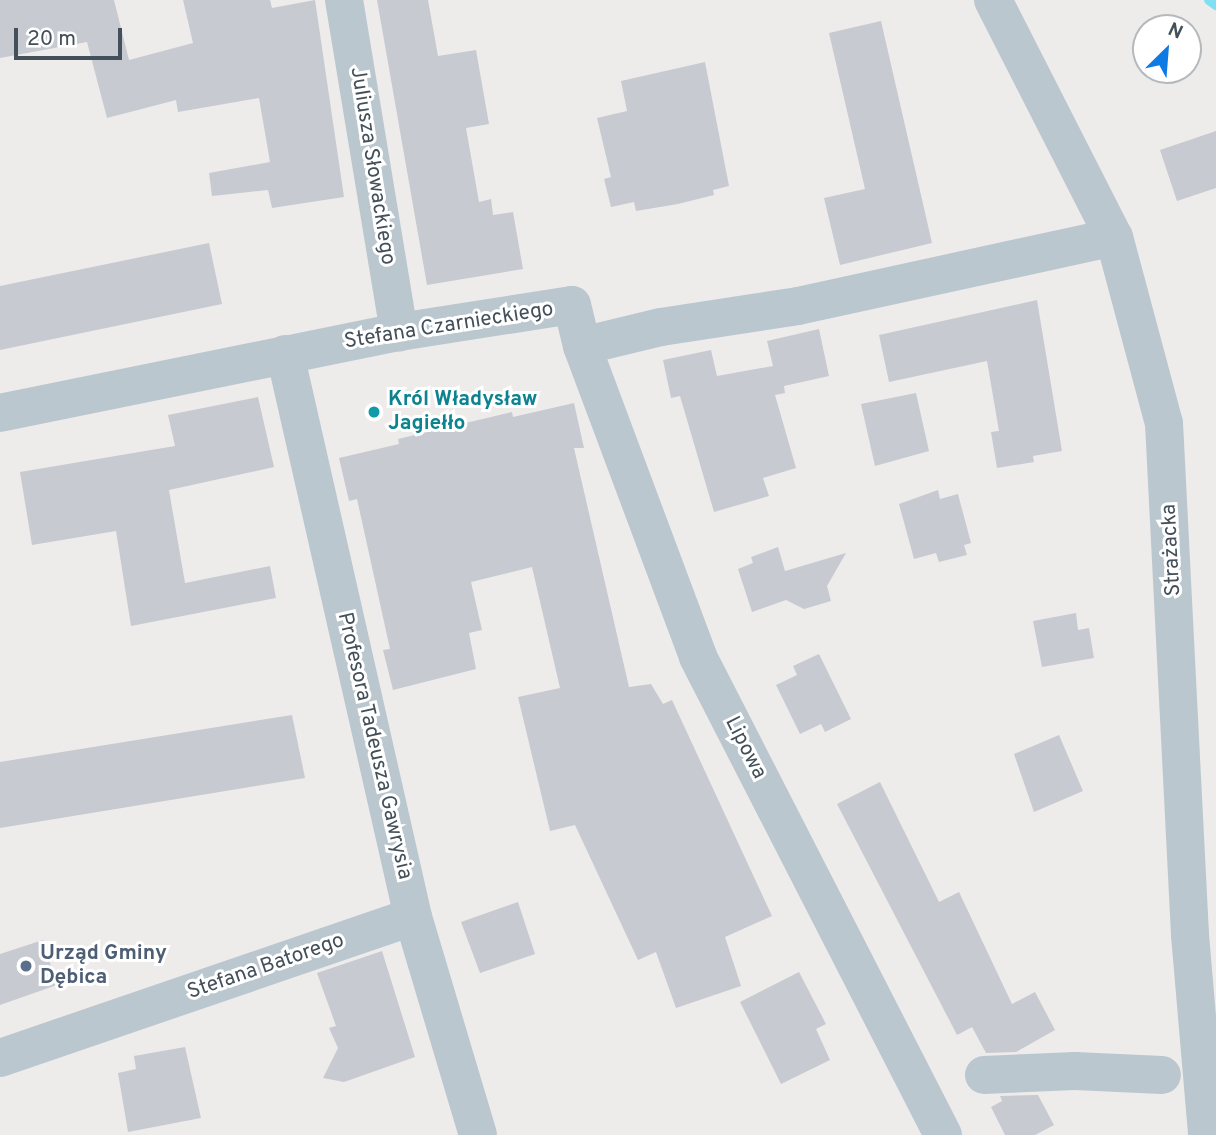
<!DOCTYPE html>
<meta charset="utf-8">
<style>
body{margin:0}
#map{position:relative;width:1216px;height:1135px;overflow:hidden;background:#eeebeb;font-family:Overpass,sans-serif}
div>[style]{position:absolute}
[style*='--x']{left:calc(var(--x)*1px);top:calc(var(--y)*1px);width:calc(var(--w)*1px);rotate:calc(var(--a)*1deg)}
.stream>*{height:10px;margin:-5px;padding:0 5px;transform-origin:5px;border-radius:5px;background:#80dff0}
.building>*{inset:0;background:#c7cad1}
.minor>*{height:38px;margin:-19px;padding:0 19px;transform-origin:19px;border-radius:19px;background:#bbc7cf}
.dots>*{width:19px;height:19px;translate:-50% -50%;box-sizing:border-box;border:4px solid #fff;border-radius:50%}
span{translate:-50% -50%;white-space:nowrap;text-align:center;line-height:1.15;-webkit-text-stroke:6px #fff;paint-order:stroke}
.street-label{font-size:21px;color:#435059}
.culture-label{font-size:21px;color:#0d838f;font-weight:700}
.left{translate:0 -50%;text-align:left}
.service-label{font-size:21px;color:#4e5e75;font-weight:700}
.north{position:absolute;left:1132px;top:14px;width:70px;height:70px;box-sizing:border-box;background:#fff;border:2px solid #b4b9bd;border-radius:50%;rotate:25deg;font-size:19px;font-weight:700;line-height:28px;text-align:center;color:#435059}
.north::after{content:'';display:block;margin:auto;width:24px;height:32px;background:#107ae4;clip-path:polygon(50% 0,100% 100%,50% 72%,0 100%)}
.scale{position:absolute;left:14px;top:28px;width:108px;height:32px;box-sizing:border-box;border:4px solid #435059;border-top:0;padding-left:9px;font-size:21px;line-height:24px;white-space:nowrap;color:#435059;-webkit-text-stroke:5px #fff;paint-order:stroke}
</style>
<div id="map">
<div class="stream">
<div style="--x:1209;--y:0;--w:9;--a:36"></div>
</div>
<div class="building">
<div style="clip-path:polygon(0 0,114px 0,129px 60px,193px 43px,183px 0,270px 0,272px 8px,315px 0,344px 197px,272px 208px,268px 190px,212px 196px,209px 173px,270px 162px,259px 98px,178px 112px,176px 100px,107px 118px,87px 42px,0 58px)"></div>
<div style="clip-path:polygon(377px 0,428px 0,438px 56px,476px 50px,489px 124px,466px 128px,479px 202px,491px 199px,493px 215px,513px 212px,523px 269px,427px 285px)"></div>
<div style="clip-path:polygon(881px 21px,932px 243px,840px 265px,824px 198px,865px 189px,829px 33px)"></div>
<div style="clip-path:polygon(705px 62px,729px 186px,713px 190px,714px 195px,678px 204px,636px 211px,634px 202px,611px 207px,604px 179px,611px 177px,597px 118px,627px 111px,621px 81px)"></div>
<div style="clip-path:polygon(1216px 131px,1216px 188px,1177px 201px,1160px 150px)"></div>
<div style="clip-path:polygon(209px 243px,222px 304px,0 350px,0 286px)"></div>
<div style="clip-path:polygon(1037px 300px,1062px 451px,1033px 456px,1034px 462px,997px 468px,991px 432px,999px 431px,987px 361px,889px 382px,879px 335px)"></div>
<div style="clip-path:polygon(819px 329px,829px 376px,784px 386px,785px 393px,775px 395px,796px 468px,763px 478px,769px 496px,714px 512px,680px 396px,671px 398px,663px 360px,711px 350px,717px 376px,773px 366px,767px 341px)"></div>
<div style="clip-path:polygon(916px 393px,929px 451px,875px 466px,861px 404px)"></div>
<div style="clip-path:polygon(258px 397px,274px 467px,169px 490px,185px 583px,270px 566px,276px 598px,131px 626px,116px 531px,32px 545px,20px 472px,175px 446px,168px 415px)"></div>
<div style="clip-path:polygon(574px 403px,584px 448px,574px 448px,629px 687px,651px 684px,663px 704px,672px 700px,772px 916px,725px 937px,741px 986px,676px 1008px,656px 952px,638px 960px,575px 825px,550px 831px,518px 697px,560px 688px,532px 567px,471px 582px,482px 630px,469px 633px,476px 669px,393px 690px,383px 650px,390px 649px,357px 499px,349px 501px,339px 458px,399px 444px,398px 439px,512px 412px,513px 417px)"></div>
<div style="clip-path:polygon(938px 490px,940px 499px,958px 494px,971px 543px,964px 545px,967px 555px,939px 562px,936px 553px,914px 559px,899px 504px)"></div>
<div style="clip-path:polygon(778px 547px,785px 571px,846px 553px,827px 586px,831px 601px,804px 609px,786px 600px,752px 612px,738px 569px,753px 563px,751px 557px)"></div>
<div style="clip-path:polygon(1076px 613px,1078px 630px,1089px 628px,1094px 658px,1042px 667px,1033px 621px)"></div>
<div style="clip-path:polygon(819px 654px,851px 719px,825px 732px,821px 724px,800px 734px,776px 685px,797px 675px,793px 666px)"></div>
<div style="clip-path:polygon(292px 715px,305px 778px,0 828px,0 762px)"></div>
<div style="clip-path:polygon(1059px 735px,1083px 791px,1034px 812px,1014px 754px)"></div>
<div style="clip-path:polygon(880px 782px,939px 902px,959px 892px,1012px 1004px,1035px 992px,1055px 1030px,1016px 1052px,986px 1053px,972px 1027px,957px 1035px,837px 804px)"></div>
<div style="clip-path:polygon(518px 902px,535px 954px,480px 973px,461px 922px)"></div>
<div style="clip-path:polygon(43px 940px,57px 985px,0 1005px,0 954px)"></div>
<div style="clip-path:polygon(382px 951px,415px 1057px,344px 1082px,323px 1078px,338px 1048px,329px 1028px,336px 1026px,317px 973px)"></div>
<div style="clip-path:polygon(799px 972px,826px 1024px,816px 1029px,830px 1060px,781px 1084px,740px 1002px)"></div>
<div style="clip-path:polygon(185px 1047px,201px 1118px,128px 1132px,118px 1073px,136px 1069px,134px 1056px)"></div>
<div style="clip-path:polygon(1038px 1095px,1054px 1125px,1035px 1135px,1005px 1135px,991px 1107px,1002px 1101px,1000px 1096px)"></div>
</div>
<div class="minor">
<div style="--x:344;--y:0;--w:337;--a:80.6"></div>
<div style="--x:993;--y:0;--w:266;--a:63"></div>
<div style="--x:1114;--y:237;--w:193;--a:75"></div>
<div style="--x:1164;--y:423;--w:513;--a:87.09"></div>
<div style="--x:1190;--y:935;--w:201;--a:85.1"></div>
<div style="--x:582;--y:346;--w:332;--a:69.5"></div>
<div style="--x:698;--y:657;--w:537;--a:62.86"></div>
<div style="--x:285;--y:354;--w:577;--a:77.19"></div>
<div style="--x:413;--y:917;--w:227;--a:73.4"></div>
<div style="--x:0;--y:413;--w:407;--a:-11.5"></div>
<div style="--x:399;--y:332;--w:175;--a:-8.9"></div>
<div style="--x:572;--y:305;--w:42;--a:76.3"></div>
<div style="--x:582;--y:346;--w:81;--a:-13.5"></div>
<div style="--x:661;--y:327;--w:139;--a:-8.7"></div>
<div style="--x:798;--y:306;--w:323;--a:-12.3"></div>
<div style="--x:0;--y:1058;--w:436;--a:-18.9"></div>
<div style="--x:984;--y:1075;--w:91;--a:-2.5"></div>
<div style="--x:1075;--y:1071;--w:87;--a:2.6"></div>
</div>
<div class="dots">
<div style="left:374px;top:412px;background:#0f9aa8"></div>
<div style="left:26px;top:966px;background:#5c6f8a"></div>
</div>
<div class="street-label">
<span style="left:372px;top:166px;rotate:81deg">Juliusza Słowackiego</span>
<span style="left:449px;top:326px;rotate:-9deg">Stefana Czarnieckiego</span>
<span style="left:1172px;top:550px;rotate:-93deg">Strażacka</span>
<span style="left:374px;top:746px;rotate:77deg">Profesora Tadeusza Gawrysia</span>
<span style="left:745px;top:748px;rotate:63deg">Lipowa</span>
<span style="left:266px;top:967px;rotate:-19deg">Stefana Batorego</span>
</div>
<div class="culture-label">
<span class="left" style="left:388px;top:412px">Król Władysław<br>Jagiełło</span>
</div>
<div class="service-label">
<span class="left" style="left:40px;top:966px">Urząd Gminy<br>Dębica</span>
</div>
<div class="north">N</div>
<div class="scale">20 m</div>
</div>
